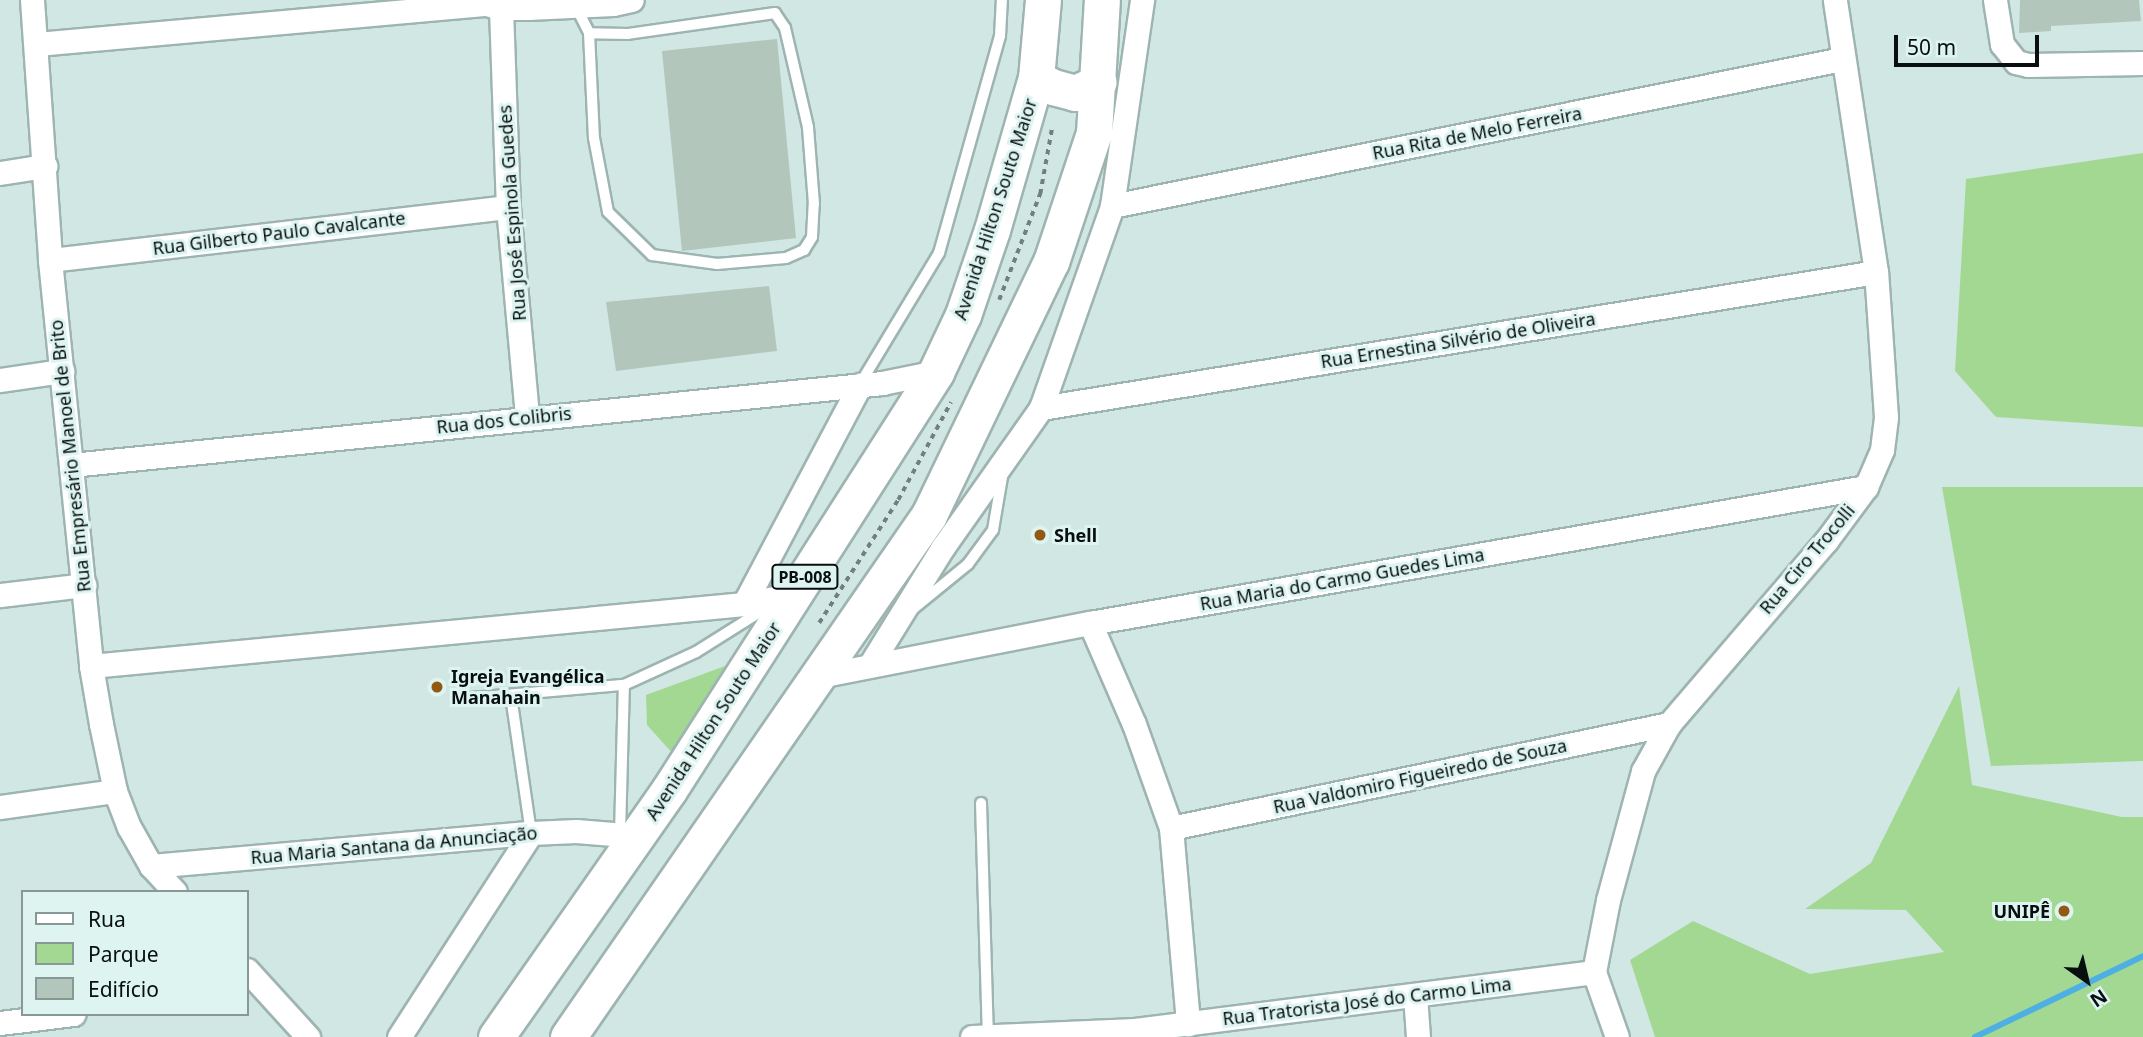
<!DOCTYPE html>
<meta charset="utf-8">
<style>
body{margin:0}
#map{position:relative;width:2143px;height:1037px;overflow:hidden;background:#d0e7e4;font-family:"Noto Sans",sans-serif}
div>[style]{position:absolute}
[style*='--x']{left:calc(var(--x)*1px);top:calc(var(--y)*1px);width:calc(var(--w)*1px);rotate:calc(var(--a)*1deg)}
.green>*{inset:0;background:#a3d893}
.stream>*{height:6px;margin:-3px;padding:0 3px;transform-origin:3px;border-radius:3px;background:#4eafe3}
.building>*{inset:0;background:#b3c6bc}
.path>*{height:3.5px;margin-top:-1.75px;transform-origin:0;background:repeating-linear-gradient(90deg,#71807e 0 5px,transparent 0 10px)}
.roads{filter:drop-shadow(2px 0 #9eb4b1) drop-shadow(-2px 0 #9eb4b1) drop-shadow(0 2px #9eb4b1) drop-shadow(0 -2px #9eb4b1)}
.lane>*{height:10px;margin:-5px;padding:0 5px;transform-origin:5px;border-radius:5px;background:#fff}
.street>*{height:23px;margin:-11.5px;padding:0 11.5px;transform-origin:11.5px;border-radius:11.5px;background:#fff}
.primary>*{height:35px;margin:-17.5px;padding:0 17.5px;transform-origin:17.5px;border-radius:17.5px;background:#fff}
.dots>*{width:19px;height:19px;translate:-50% -50%;box-sizing:border-box;border:4px solid #ddf4f1;border-radius:50%}
span{translate:-50% -50%;white-space:nowrap;text-align:center;line-height:1.15;-webkit-text-stroke:6px #ddf4f1;paint-order:stroke}
.shield-label span{padding:2px 5px;background:#ddf4f1;border:2px solid;border-radius:5px;-webkit-text-stroke-width:0}
.shield-label{font-size:16px;color:#080f0e;font-weight:700}
.street-label{font-size:18px;color:#080f0e}
.poi-label{font-size:18px;color:#080f0e;font-weight:700}
.left{translate:0 -50%;text-align:left}
.right{translate:-100% -50%;text-align:right}
.legend{position:absolute;left:21px;top:890px;width:228px;height:126px;box-sizing:border-box;background:#ddf4f1;border:2px solid #889896;margin:0;padding:9px 12px;list-style:none;font-size:21px;color:#080f0e}
.legend li{display:flex;align-items:center;gap:14px;height:35px}
.legend b{width:35px;border:2px solid #889896}
.north{position:absolute;left:2052px;top:946px;width:70px;height:70px;-webkit-text-stroke:5px #ddf4f1;paint-order:stroke;rotate:146deg;font-size:19px;font-weight:700;line-height:28px;text-align:center;color:#080f0e}
.north::after{content:'';display:block;margin:auto;width:24px;height:32px;background:#080f0e;clip-path:polygon(50% 0,100% 100%,50% 72%,0 100%)}
.scale{position:absolute;left:1894px;top:35px;width:145px;height:32px;box-sizing:border-box;border:4px solid #080f0e;border-top:0;padding-left:9px;font-size:21px;line-height:24px;white-space:nowrap;color:#080f0e;-webkit-text-stroke:5px #ddf4f1;paint-order:stroke}
</style>
<div id="map">
<div class="green">
<div style="clip-path:polygon(2143px 153px,2143px 427px,1996px 417px,1955px 371px,1966px 179px)"></div>
<div style="clip-path:polygon(1942px 487px,2143px 487px,2143px 761px,1991px 766px)"></div>
<div style="clip-path:polygon(766px 651px,684px 766px,647px 725px,646px 695px)"></div>
<div style="clip-path:polygon(1959px 686px,1972px 785px,2122px 817px,2143px 817px,2143px 1037px,1655px 1037px,1630px 960px,1693px 921px,1810px 974px,1944px 952px,1906px 910px,1805px 909px,1871px 863px)"></div>
</div>
<div class="stream">
<div style="--x:1975;--y:1037;--w:187;--a:-25.7"></div>
</div>
<div class="building">
<div style="clip-path:polygon(2020px 0,2139px 0,2141px 21px,2051px 26px,2051px 31px,2019px 33px)"></div>
<div style="clip-path:polygon(777px 39px,796px 238px,682px 251px,662px 51px)"></div>
<div style="clip-path:polygon(769px 286px,777px 351px,616px 371px,606px 302px)"></div>
</div>
<div class="path">
<div style="--x:999;--y:300;--w:114;--a:-68.9"></div>
<div style="--x:1040;--y:194;--w:68;--a:-79.8"></div>
<div style="--x:819;--y:623;--w:146;--a:-57.3"></div>
<div style="--x:898;--y:500;--w:111;--a:-61.6"></div>
</div>
<div class="roads">
<div class="lane">
<div style="--x:575;--y:5;--w:31;--a:63"></div>
<div style="--x:589;--y:33;--w:105;--a:87.3"></div>
<div style="--x:594;--y:138;--w:75;--a:79.3"></div>
<div style="--x:608;--y:212;--w:62;--a:44.3"></div>
<div style="--x:652;--y:255;--w:66;--a:7.9"></div>
<div style="--x:717;--y:264;--w:69;--a:-5"></div>
<div style="--x:786;--y:258;--w:20;--a:-24"></div>
<div style="--x:804;--y:250;--w:15;--a:-58"></div>
<div style="--x:812;--y:237;--w:33;--a:-87"></div>
<div style="--x:814;--y:204;--w:77;--a:-94.5"></div>
<div style="--x:808;--y:127;--w:102;--a:-103.1"></div>
<div style="--x:785;--y:28;--w:18;--a:-124"></div>
<div style="--x:775;--y:13;--w:148;--a:171.9"></div>
<div style="--x:628;--y:34;--w:39;--a:-179"></div>
<div style="--x:860;--y:384;--w:153;--a:-58.9"></div>
<div style="--x:939;--y:253;--w:225;--a:-74.3"></div>
<div style="--x:1000;--y:36;--w:36;--a:-87"></div>
<div style="--x:913;--y:609;--w:71;--a:-39.3"></div>
<div style="--x:968;--y:564;--w:42;--a:-53.7"></div>
<div style="--x:993;--y:530;--w:60;--a:-80.4"></div>
<div style="--x:511;--y:696;--w:138;--a:81.7"></div>
<div style="--x:471;--y:698;--w:154;--a:-4.9"></div>
<div style="--x:624;--y:685;--w:79;--a:-24.6"></div>
<div style="--x:696;--y:652;--w:89;--a:-32.1"></div>
<div style="--x:981;--y:803;--w:232;--a:88.3"></div>
<div style="--x:620;--y:834;--w:149;--a:-88.5"></div>
</div>
<div class="street">
<div style="--x:32;--y:0;--w:261;--a:86"></div>
<div style="--x:50;--y:260;--w:408;--a:84.2"></div>
<div style="--x:91;--y:666;--w:59;--a:80.2"></div>
<div style="--x:101;--y:724;--w:68;--a:78.2"></div>
<div style="--x:115;--y:791;--w:39;--a:69"></div>
<div style="--x:129;--y:827;--w:45;--a:60.6"></div>
<div style="--x:151;--y:866;--w:35;--a:47"></div>
<div style="--x:1995;--y:0;--w:45;--a:81"></div>
<div style="--x:2002;--y:44;--w:23;--a:52"></div>
<div style="--x:2016;--y:62;--w:12;--a:14"></div>
<div style="--x:2028;--y:65;--w:115;--a:-1"></div>
<div style="--x:486;--y:4;--w:16;--a:15"></div>
<div style="--x:501;--y:8;--w:27;--a:0"></div>
<div style="--x:528;--y:8;--w:85;--a:-2.7"></div>
<div style="--x:613;--y:4;--w:19;--a:-12"></div>
<div style="--x:501;--y:8;--w:199;--a:88"></div>
<div style="--x:508;--y:207;--w:211;--a:84.8"></div>
<div style="--x:37;--y:44;--w:451;--a:-5.1"></div>
<div style="--x:0;--y:173;--w:46;--a:-8.8"></div>
<div style="--x:1112;--y:206;--w:745;--a:-11.39"></div>
<div style="--x:50;--y:260;--w:461;--a:-6.6"></div>
<div style="--x:0;--y:380;--w:63;--a:-8.3"></div>
<div style="--x:1041;--y:408;--w:846;--a:-9.25"></div>
<div style="--x:71;--y:465;--w:815;--a:-5.77"></div>
<div style="--x:882;--y:383;--w:55;--a:-11.5"></div>
<div style="--x:0;--y:595;--w:85;--a:-6.8"></div>
<div style="--x:744;--y:604;--w:248;--a:-62.1"></div>
<div style="--x:1090;--y:623;--w:110;--a:66.5"></div>
<div style="--x:1134;--y:724;--w:110;--a:70.4"></div>
<div style="--x:1171;--y:828;--w:197;--a:85"></div>
<div style="--x:870;--y:665;--w:139;--a:-58.3"></div>
<div style="--x:943;--y:547;--w:170;--a:-54.8"></div>
<div style="--x:1041;--y:408;--w:214;--a:-70.6"></div>
<div style="--x:1112;--y:206;--w:208;--a:-81.7"></div>
<div style="--x:91;--y:666;--w:656;--a:-5.42"></div>
<div style="--x:744;--y:604;--w:51;--a:-11.3"></div>
<div style="--x:819;--y:676;--w:276;--a:-11.1"></div>
<div style="--x:1090;--y:623;--w:788;--a:-9.94"></div>
<div style="--x:0;--y:807;--w:116;--a:-7.9"></div>
<div style="--x:1171;--y:828;--w:509;--a:-11.8"></div>
<div style="--x:151;--y:866;--w:381;--a:-5"></div>
<div style="--x:531;--y:833;--w:45;--a:-2.5"></div>
<div style="--x:576;--y:831;--w:62;--a:4.6"></div>
<div style="--x:247;--y:970;--w:91;--a:47.7"></div>
<div style="--x:1415;--y:995;--w:42;--a:85.9"></div>
<div style="--x:0;--y:1023;--w:74;--a:-7"></div>
<div style="--x:399;--y:1037;--w:243;--a:-57.1"></div>
<div style="--x:972;--y:1037;--w:163;--a:-2.5"></div>
<div style="--x:1135;--y:1030;--w:463;--a:-7.2"></div>
<div style="--x:1617;--y:1037;--w:69;--a:-109.5"></div>
<div style="--x:1594;--y:972;--w:73;--a:-79"></div>
<div style="--x:1608;--y:900;--w:134;--a:-74.8"></div>
<div style="--x:1643;--y:771;--w:54;--a:-61"></div>
<div style="--x:1669;--y:724;--w:241;--a:-49.4"></div>
<div style="--x:1826;--y:541;--w:67;--a:-53.5"></div>
<div style="--x:1866;--y:487;--w:40;--a:-66.6"></div>
<div style="--x:1882;--y:450;--w:33;--a:-83"></div>
<div style="--x:1886;--y:417;--w:145;--a:-93.9"></div>
<div style="--x:1876;--y:272;--w:275;--a:-98.6"></div>
</div>
<div class="primary">
<div style="--x:1036;--y:78;--w:19;--a:28"></div>
<div style="--x:1053;--y:87;--w:23;--a:15"></div>
<div style="--x:1075;--y:93;--w:26;--a:-25"></div>
<div style="--x:496;--y:1037;--w:302;--a:-55"></div>
<div style="--x:669;--y:790;--w:496;--a:-57.4"></div>
<div style="--x:936;--y:372;--w:63;--a:-64.7"></div>
<div style="--x:963;--y:315;--w:90;--a:-71.2"></div>
<div style="--x:992;--y:230;--w:158;--a:-73.9"></div>
<div style="--x:1036;--y:78;--w:78;--a:-84.9"></div>
<div style="--x:568;--y:1037;--w:635;--a:-55.33"></div>
<div style="--x:929;--y:515;--w:281;--a:-64.3"></div>
<div style="--x:1051;--y:262;--w:136;--a:-71.6"></div>
<div style="--x:1094;--y:133;--w:133;--a:-86.6"></div>
</div>
</div>
<div class="dots">
<div style="left:1040px;top:535px;background:#915912"></div>
<div style="left:437px;top:687px;background:#915912"></div>
<div style="left:2064px;top:911px;background:#915912"></div>
</div>
<div class="shield-label">
<span style="left:805px;top:577px">PB-008</span>
</div>
<div class="street-label">
<span style="left:1477px;top:133px;rotate:-11deg">Rua Rita de Melo Ferreira</span>
<span style="left:995px;top:209px;rotate:-72deg">Avenida Hilton Souto Maior</span>
<span style="left:512px;top:213px;rotate:-94deg">Rua José Espinola Guedes</span>
<span style="left:279px;top:233px;rotate:-7deg">Rua Gilberto Paulo Cavalcante</span>
<span style="left:1458px;top:340px;rotate:-9deg">Rua Ernestina Silvério de Oliveira</span>
<span style="left:504px;top:420px;rotate:-6deg">Rua dos Colibris</span>
<span style="left:70px;top:456px;rotate:-96deg">Rua Empresário Manoel de Brito</span>
<span style="left:1807px;top:559px;rotate:-50deg">Rua Ciro Trocolli</span>
<span style="left:1342px;top:579px;rotate:-10deg">Rua Maria do Carmo Guedes Lima</span>
<span style="left:713px;top:721px;rotate:-57deg">Avenida Hilton Souto Maior</span>
<span style="left:1420px;top:776px;rotate:-12deg">Rua Valdomiro Figueiredo de Souza</span>
<span style="left:394px;top:845px;rotate:-5deg">Rua Maria Santana da Anunciação</span>
<span style="left:1367px;top:1001px;rotate:-7deg">Rua Tratorista José do Carmo Lima</span>
</div>
<div class="poi-label">
<span class="left" style="left:1054px;top:535px">Shell</span>
<span class="left" style="left:451px;top:687px">Igreja Evangélica<br>Manahain</span>
<span class="right" style="left:2050px;top:911px">UNIPÊ</span>
</div>
<ul class="legend">
<li><b style="height:9px;background:#fff"></b>Rua</li>
<li><b style="height:19px;background:#a3d893"></b>Parque</li>
<li><b style="height:19px;background:#b3c6bc"></b>Edifício</li>
</ul>
<div class="north">N</div>
<div class="scale">50 m</div>
</div>
